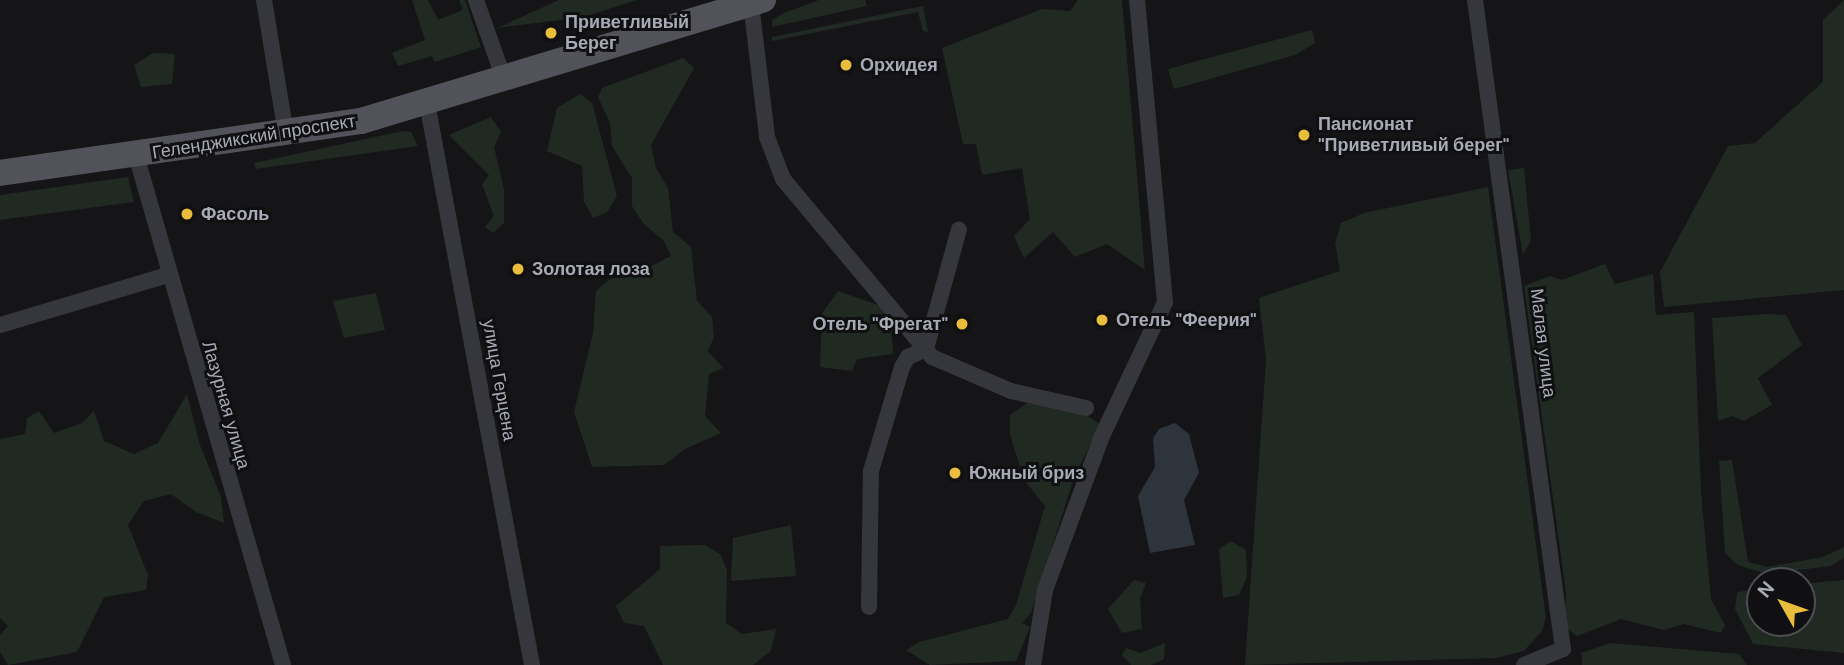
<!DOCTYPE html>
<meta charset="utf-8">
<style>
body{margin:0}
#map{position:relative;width:1844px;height:665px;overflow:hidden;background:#151517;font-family:"DM Sans",sans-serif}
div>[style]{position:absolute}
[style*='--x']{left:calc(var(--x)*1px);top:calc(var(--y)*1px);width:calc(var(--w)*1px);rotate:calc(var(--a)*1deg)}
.green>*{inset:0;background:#212923}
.water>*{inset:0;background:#2e343c}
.street>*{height:16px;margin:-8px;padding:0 8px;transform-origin:8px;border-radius:8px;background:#36373c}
.primary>*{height:26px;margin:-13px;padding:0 13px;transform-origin:13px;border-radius:13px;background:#52535a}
.dots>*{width:19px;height:19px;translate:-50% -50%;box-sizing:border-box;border:4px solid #101012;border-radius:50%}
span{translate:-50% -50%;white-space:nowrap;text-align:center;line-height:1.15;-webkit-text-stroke:6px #101012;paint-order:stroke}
.poi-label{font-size:18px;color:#a8abb6;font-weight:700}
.left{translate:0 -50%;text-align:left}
.right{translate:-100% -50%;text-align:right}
.street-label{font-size:18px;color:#a8abb6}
.north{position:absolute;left:1746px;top:567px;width:70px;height:70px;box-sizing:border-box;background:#101012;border:2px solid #4d4e54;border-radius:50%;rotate:310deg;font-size:19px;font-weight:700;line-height:28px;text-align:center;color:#a8abb6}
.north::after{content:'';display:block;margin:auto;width:24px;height:32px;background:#e9bd3b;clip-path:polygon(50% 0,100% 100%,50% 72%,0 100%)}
</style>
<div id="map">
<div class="green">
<div style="clip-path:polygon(412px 0,428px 0,438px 20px,463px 10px,459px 0,465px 0,481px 47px,435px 62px,432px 56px,398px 66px,392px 53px,425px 40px)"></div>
<div style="clip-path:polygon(559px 0,637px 0,584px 17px,497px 28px)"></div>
<div style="clip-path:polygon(819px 0,865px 0,867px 6px,772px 27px,772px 20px,784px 13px)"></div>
<div style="clip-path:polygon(1078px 0,1122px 0,1145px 270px,1107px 244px,1075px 257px,1053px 232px,1024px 258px,1014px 236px,1030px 219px,1022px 168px,982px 175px,976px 144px,963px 144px,942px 48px,1042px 9px,1070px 11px)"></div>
<div style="clip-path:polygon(1844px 0,1844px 290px,1664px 307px,1660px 272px,1728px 146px,1755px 143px,1823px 82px,1823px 20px)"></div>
<div style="clip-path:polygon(923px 6px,928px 32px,923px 31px,918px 12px,772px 41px,772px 37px)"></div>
<div style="clip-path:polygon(1312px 30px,1315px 43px,1295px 55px,1174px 89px,1168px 69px)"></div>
<div style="clip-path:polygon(153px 53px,175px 54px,172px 84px,141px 87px,134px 65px)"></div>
<div style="clip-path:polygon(683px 58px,694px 68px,651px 145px,656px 168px,668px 188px,673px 232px,691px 247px,697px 301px,712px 317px,714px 337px,708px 351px,723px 368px,709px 374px,705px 416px,721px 433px,685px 449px,664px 465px,592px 467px,574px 412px,593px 333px,596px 291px,610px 279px,638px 273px,671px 256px,664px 241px,643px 223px,632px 206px,632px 178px,612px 146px,610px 123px,598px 97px,602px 88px)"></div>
<div style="clip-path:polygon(580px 94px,592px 103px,617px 196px,607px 212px,593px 218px,584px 201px,582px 166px,547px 151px,557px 108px)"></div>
<div style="clip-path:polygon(491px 117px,501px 132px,494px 147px,504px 189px,504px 223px,493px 233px,485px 227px,494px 216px,482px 184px,489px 175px,449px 135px)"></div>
<div style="clip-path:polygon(403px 131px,411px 132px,418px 146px,256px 169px,254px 163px)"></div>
<div style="clip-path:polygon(1524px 168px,1531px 240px,1523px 255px,1508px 170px)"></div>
<div style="clip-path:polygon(128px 177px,134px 202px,0 220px,0 195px)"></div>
<div style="clip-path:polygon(1488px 187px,1546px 618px,1542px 631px,1524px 651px,1496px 658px,1245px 665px,1266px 359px,1259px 298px,1340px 271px,1335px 243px,1341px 223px,1364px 213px)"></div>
<div style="clip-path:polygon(1605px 264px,1615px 284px,1653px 274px,1656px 315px,1694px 312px,1701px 493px,1711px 599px,1725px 625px,1721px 633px,1684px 624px,1664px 630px,1621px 619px,1577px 636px,1565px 627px,1566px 593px,1524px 286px,1550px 276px,1562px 280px)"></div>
<div style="clip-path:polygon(838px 291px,890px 309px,893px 354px,857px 359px,852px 371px,820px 367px,822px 313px)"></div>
<div style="clip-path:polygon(376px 293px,385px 330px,344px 338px,333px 301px)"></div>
<div style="clip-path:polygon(1766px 314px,1786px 315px,1802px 345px,1758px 378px,1772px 405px,1744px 421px,1732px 416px,1718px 421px,1712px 318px)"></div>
<div style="clip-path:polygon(187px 394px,200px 445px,221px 497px,224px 523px,196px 512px,171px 494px,144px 501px,128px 525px,148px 575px,146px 590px,104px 597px,77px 652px,8px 665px,0 652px,0 635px,8px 626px,0 618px,0 439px,25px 434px,27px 418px,39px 411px,54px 433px,82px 423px,94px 411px,104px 441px,134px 454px,158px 443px)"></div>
<div style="clip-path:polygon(1027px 403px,1079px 411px,1100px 424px,1074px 478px,1031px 613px,1022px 623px,1030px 627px,1016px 661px,930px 665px,906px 650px,919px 642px,1008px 619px,1016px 605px,1045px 506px,1024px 480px,1010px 435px,1010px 415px)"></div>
<div style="clip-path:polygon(1732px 460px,1748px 562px,1767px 567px,1823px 557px,1844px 547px,1844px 558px,1831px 566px,1766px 574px,1738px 565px,1725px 553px,1719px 461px)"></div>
<div style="clip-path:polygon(791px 525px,796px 576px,731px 581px,733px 538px)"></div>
<div style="clip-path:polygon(1231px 541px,1246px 550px,1247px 577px,1239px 595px,1223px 598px,1219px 549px)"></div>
<div style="clip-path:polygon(705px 545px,720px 554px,727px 570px,726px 623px,742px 634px,776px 629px,771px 651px,753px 665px,663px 665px,644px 626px,624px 623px,616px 606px,660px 569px,660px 546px)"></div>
<div style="clip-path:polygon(1134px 580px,1146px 583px,1140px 599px,1142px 629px,1122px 633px,1108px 609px)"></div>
<div style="clip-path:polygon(1844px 580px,1844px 653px,1753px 644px,1735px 609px,1737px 592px,1760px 589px,1760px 623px,1802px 623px,1802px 584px)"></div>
<div style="clip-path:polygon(1165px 643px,1164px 659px,1151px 665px,1131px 665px,1122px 655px,1126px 648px,1140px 653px)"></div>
<div style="clip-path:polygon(1610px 643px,1739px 654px,1747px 665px,1582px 665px,1581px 653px)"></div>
</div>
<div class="water">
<div style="clip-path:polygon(1175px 423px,1189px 434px,1199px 473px,1184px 500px,1195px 545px,1150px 553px,1138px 496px,1155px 467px,1153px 438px,1159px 429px)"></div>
</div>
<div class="street">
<div style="--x:264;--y:0;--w:136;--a:80.7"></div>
<div style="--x:476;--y:0;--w:84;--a:70.5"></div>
<div style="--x:1475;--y:0;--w:655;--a:82.28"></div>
<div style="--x:1563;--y:649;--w:42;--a:157.7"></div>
<div style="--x:751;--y:4;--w:134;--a:83.1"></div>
<div style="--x:767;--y:137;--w:45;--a:69.1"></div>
<div style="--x:783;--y:179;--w:232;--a:50.1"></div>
<div style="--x:932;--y:357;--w:86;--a:23.3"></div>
<div style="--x:1011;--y:391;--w:77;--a:12.8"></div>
<div style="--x:427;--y:103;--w:572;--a:79.42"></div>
<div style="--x:136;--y:155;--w:531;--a:73.92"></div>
<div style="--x:0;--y:325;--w:175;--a:-16.6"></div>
<div style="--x:869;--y:607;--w:136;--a:-89.2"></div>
<div style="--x:871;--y:471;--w:109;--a:-73.4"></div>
<div style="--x:902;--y:367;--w:12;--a:-59"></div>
<div style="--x:908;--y:357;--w:20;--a:-24"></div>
<div style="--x:926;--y:349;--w:124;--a:-74.6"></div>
<div style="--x:1033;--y:665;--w:76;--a:-80.9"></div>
<div style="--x:1045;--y:590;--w:164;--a:-69.7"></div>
<div style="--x:1102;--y:436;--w:148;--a:-64.8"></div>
<div style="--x:1165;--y:302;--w:303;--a:-95.3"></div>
</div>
<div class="primary">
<div style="--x:0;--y:173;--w:365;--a:-8.2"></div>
<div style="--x:361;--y:121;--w:420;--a:-16.8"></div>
</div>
<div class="dots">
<div style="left:551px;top:33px;background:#e9bd3b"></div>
<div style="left:846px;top:65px;background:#e9bd3b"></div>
<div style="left:1304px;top:135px;background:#e9bd3b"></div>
<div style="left:187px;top:214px;background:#e9bd3b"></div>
<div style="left:518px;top:269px;background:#e9bd3b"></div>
<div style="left:1102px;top:320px;background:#e9bd3b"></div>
<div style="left:962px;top:324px;background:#e9bd3b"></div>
<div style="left:955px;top:473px;background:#e9bd3b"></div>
</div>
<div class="poi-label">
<span class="left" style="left:565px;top:33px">Приветливый<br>Берег</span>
<span class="left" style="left:860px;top:65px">Орхидея</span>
<span class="left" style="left:1318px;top:135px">Пансионат<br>"Приветливый берег"</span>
<span class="left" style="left:201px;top:214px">Фасоль</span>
<span class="left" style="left:532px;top:269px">Золотая лоза</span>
<span class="left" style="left:1116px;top:320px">Отель "Феерия"</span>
<span class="right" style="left:948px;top:324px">Отель "Фрегат"</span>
<span class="left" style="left:969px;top:473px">Южный бриз</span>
</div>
<div class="street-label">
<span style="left:254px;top:137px;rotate:-9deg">Геленджикский проспект</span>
<span style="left:1543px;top:343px;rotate:83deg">Малая улица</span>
<span style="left:499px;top:380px;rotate:80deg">улица Герцена</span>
<span style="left:226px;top:405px;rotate:74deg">Лазурная улица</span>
</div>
<div class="north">N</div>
</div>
